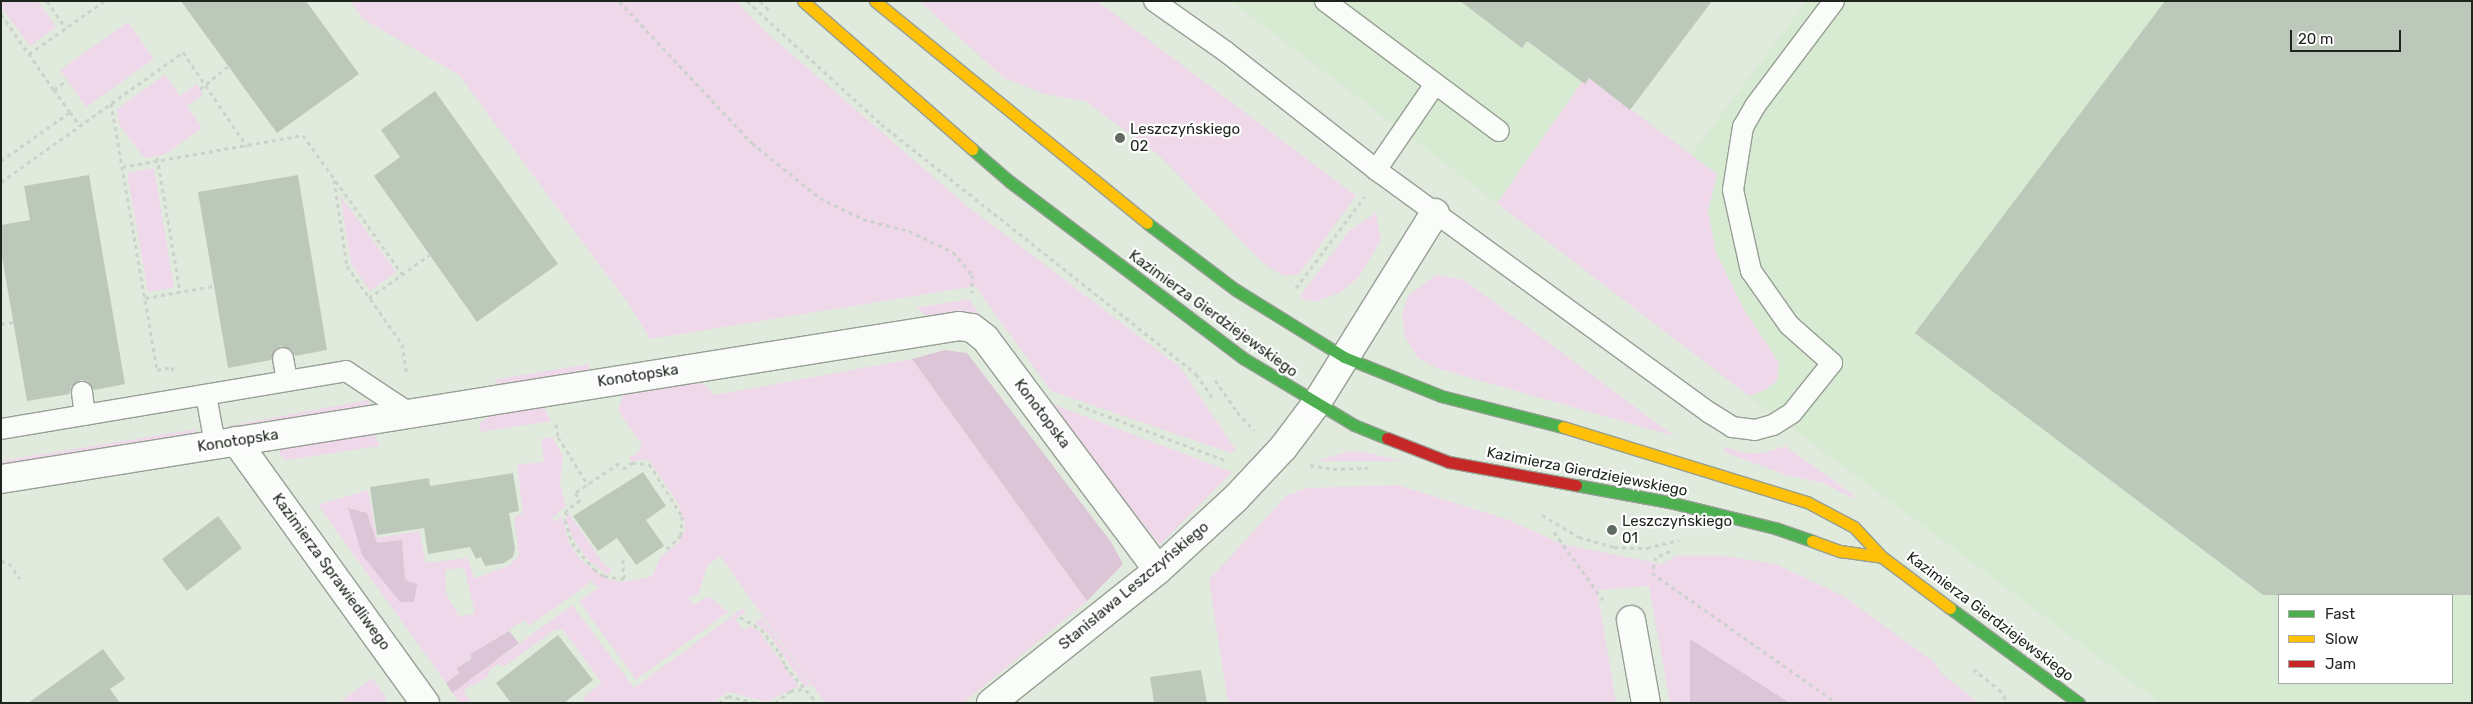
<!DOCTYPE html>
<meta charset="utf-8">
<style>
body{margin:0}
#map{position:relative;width:2473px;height:704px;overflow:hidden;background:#e0ebdd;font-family:Rubik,sans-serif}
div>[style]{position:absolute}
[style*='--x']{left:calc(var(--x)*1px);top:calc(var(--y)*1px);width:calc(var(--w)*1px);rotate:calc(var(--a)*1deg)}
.built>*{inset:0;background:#d7ead2}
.green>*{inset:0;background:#efd8ea}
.forest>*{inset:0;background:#dcc5d7}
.building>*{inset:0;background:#bcc8b9}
.path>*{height:3px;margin-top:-1.5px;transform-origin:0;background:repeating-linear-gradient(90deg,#ced2cd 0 4px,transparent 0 8px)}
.roads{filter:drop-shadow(1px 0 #979f94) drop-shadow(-1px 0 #979f94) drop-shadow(0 1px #979f94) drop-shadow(0 -1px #979f94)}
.lane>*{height:20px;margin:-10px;padding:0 10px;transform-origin:10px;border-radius:10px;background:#fafcfa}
.street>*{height:28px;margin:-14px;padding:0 14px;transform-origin:14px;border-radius:14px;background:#fafcfa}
.fast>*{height:11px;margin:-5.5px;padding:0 5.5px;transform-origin:5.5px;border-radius:5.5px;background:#4caf50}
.slow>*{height:11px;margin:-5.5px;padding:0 5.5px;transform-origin:5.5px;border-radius:5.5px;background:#ffc107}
.jam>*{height:11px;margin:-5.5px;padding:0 5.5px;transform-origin:5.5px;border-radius:5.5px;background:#c62828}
.dots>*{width:14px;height:14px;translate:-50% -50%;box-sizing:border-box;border:2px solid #fff;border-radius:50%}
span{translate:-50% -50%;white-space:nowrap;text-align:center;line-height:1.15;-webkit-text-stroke:4.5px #fff;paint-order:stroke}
.poi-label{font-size:15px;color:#1d251c}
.left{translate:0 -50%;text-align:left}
.street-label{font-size:15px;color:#1d251c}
.frame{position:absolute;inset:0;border:2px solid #1d251c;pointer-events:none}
.legend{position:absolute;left:2278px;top:594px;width:175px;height:90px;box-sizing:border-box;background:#fff;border:1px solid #a5a8a4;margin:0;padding:6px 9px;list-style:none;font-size:15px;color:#1d251c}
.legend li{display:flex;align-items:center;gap:10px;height:25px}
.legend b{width:25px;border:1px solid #a5a8a4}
.scale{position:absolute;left:2290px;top:30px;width:111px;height:22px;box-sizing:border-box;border:2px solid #1d251c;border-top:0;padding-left:6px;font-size:15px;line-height:18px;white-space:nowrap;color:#1d251c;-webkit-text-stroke:4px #fff;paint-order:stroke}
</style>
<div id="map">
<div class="built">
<div style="clip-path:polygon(1231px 1px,1643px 1px,1497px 203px)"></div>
<div style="clip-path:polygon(evenodd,1807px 1px,2472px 1px,2472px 703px,2160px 703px,1702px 361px,1742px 306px,1716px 252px,1708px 211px,1717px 174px,1691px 155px,1807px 1px,2279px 595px,2452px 595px,2452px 683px,2279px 683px,2279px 595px)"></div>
</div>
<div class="green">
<div style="clip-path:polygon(1px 1px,38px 1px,56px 27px,30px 46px,1px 7px)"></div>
<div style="clip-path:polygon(350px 1px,736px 1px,766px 32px,967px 206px,1181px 368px,1236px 450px,1231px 453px,1051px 391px,975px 286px,650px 339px,630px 306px,459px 75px,363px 19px)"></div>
<div style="clip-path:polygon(919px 1px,1097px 1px,1356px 196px,1299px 274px,1285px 276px,1269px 268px,1252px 252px,1161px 157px,1085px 101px,1044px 94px,1004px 78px)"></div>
<div style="clip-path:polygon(128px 22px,154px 59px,86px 107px,60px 70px)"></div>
<div style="clip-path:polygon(165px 75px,180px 96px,197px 84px,203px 94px,187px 106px,202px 128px,164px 155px,144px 158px,119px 124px,117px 109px)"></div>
<div style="clip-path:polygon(1589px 78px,1717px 174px,1708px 211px,1716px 252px,1742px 306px,1779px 363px,1777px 381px,1765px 390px,1749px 396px,1497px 203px,1582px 82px)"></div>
<div style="clip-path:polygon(154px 168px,174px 288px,148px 292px,127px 173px)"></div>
<div style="clip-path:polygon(340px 195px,396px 272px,370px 291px,351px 263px)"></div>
<div style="clip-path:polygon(1376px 213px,1381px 240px,1359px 277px,1341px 292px,1318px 301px,1307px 301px,1300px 296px,1349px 231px)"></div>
<div style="clip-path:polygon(1436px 275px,1464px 280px,1674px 436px,1439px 369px,1417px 357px,1405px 336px,1402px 315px,1408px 296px)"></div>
<div style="clip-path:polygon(969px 299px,981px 316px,932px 320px,916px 308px)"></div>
<div style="clip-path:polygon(evenodd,912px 359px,1087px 601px,963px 703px,825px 703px,720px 556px,707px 566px,698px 595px,688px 598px,694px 605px,709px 596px,728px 612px,636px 680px,579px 601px,598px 588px,592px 581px,529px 626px,524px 620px,493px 641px,457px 668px,459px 673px,446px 683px,318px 505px,368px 490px,377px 538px,419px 531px,426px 563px,467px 558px,475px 579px,511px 564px,519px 555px,514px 517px,523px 513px,517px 465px,544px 462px,541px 439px,553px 437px,563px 457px,560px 482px,566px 506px,553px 517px,553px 522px,562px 517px,569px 543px,581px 560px,605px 578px,621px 582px,646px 578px,653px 575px,660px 558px,679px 542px,685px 530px,684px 521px,678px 503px,650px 462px,644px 459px,631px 462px,629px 457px,637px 454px,642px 445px,618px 411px,624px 392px,697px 379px,715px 395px,912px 359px,348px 508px,367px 513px,377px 543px,402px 540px,405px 580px,348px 508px,912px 359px,464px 567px,475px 613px,459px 617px,446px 593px,445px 570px,464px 567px)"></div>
<div style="clip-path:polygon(590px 364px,587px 377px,505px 388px,493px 380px)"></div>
<div style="clip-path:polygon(368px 400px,372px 407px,234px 430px,229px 426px)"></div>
<div style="clip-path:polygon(1047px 402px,1232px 472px,1160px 545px)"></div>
<div style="clip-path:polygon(543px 405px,551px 421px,480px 432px,480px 423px,496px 413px)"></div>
<div style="clip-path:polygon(197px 429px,190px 437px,1px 468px,1px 461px)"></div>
<div style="clip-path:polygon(366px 430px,374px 433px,380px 446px,286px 460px,279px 455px,283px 445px)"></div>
<div style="clip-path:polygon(1785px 446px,1855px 496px,1852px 498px,1823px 483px,1786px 475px,1724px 452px,1724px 447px,1746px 453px,1764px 453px)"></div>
<div style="clip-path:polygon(1351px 451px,1365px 452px,1401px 461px,1315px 461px)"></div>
<div style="clip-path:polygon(1398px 485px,1509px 520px,1562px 544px,1661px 564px,1676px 556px,1725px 556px,1776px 564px,1843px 596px,1934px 662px,1941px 673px,1979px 703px,1670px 703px,1649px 586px,1597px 590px,1616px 703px,1228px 703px,1209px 580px,1287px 495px,1308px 488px)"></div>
<div style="clip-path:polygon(568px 512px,602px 562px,612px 570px,608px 575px,590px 562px,574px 541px,566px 521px)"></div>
<div style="clip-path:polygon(572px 605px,634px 688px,743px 608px,746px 612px,735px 619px,744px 630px,750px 626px,759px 631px,799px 686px,767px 702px,728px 692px,713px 703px,585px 703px,583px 697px,602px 683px,563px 630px,556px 629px,503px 667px,499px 664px,490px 669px,488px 677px,463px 690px,470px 701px,460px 703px,452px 693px)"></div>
<div style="clip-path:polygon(762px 617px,812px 686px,804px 686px,769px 634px,755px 623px)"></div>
<div style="clip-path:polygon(372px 678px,387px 699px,383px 703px,339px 703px)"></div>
</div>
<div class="forest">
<div style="clip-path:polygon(945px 350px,967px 353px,1111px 542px,1123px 564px,1087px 601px,912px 359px)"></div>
<div style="clip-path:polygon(348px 508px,367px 513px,377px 543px,402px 540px,405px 580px,417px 584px,414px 602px,400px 602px,362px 555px)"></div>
<div style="clip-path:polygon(509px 631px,519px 643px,452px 693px,446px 683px,459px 673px,457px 668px,471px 659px,471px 654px)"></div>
<div style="clip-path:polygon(1690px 639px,1785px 700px,1789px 703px,1690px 703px)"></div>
</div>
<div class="building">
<div style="clip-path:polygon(181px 1px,306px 1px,359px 74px,277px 133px)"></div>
<div style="clip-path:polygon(1460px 1px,1712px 1px,1630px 110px,1589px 78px,1585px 84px,1527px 41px,1522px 48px)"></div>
<div style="clip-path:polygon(2165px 1px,2472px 1px,2472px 595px,2263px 595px,1915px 333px)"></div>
<div style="clip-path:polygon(435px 91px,558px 264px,477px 322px,374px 176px,400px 157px,381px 130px)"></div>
<div style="clip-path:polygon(89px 175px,125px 384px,94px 390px,87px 381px,80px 380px,71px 387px,70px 394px,27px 401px,1px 251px,1px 225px,30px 220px,24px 186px)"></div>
<div style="clip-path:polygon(298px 175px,327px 350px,295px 356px,292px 350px,281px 346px,275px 349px,271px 360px,228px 368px,198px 192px)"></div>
<div style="clip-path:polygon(643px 472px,666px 506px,646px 520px,664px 546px,636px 565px,617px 538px,598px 551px,573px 516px)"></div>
<div style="clip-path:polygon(513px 473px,519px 511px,509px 513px,515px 548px,513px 557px,504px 563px,485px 566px,481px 557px,476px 559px,470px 547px,428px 554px,424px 528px,377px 535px,370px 487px,429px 478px,430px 486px)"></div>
<div style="clip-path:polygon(218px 516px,242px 548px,187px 591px,162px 559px)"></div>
<div style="clip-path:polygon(558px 635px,593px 680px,564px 703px,511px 703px,496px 683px)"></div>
<div style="clip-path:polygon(103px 649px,125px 679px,110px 689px,120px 703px,28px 703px)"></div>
<div style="clip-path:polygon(1201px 670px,1207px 703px,1154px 703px,1150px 677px)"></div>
</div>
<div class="path">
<div style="--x:47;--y:1;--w:33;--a:55"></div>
<div style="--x:619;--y:1;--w:195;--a:46.9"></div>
<div style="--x:752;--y:143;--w:87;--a:39"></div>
<div style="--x:820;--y:198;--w:48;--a:26"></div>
<div style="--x:863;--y:219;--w:48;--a:14.6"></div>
<div style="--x:909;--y:231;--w:49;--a:25.5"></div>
<div style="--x:953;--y:252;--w:30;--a:50"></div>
<div style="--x:972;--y:275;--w:18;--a:90"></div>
<div style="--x:747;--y:1;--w:182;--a:42.5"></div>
<div style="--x:881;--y:124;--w:402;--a:38.4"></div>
<div style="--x:1196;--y:374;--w:29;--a:55"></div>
<div style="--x:760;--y:1;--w:14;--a:45"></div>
<div style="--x:1;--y:14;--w:93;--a:55.1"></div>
<div style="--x:29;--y:54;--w:92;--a:-35.2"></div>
<div style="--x:200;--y:89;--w:36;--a:-39"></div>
<div style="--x:111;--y:103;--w:271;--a:80.2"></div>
<div style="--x:157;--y:370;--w:15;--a:-11"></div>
<div style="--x:172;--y:367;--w:4;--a:76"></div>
<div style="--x:70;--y:112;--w:17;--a:54"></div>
<div style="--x:157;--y:157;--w:137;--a:80.3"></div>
<div style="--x:1;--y:161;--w:85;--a:-35.4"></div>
<div style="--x:70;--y:112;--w:27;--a:-126"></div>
<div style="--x:54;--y:90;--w:16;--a:-38"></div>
<div style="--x:122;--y:167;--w:184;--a:-10"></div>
<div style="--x:303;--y:135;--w:171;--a:54.5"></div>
<div style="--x:334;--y:180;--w:87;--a:81.4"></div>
<div style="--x:347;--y:266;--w:95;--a:54.8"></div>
<div style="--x:402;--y:344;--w:31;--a:81"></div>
<div style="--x:1;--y:182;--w:224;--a:-35.5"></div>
<div style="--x:183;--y:52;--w:114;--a:55.8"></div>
<div style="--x:1296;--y:288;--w:114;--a:-53.2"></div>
<div style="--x:145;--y:298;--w:70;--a:-9.9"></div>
<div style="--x:369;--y:298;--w:74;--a:-35.6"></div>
<div style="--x:1;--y:324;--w:13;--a:-9"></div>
<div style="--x:1215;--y:380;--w:39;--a:55"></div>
<div style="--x:1237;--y:412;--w:25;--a:47"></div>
<div style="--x:1078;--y:405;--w:159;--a:20.6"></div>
<div style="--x:556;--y:424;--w:13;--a:81"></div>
<div style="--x:558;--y:437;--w:57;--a:58"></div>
<div style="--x:619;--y:463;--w:53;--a:145.7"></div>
<div style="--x:575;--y:493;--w:9;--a:54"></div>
<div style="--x:580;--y:500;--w:18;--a:142"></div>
<div style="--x:566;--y:511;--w:9;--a:96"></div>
<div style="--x:565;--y:520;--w:24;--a:73"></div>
<div style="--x:572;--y:543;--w:34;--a:50"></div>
<div style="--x:594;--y:569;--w:12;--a:35"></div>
<div style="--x:604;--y:576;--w:20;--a:9"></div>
<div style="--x:624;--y:579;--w:20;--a:-93"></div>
<div style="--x:1310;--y:465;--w:23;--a:10"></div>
<div style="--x:1333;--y:469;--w:35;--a:-2"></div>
<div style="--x:623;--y:469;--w:11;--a:-34"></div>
<div style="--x:632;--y:463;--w:17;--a:3"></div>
<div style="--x:649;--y:464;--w:62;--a:57.6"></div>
<div style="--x:682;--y:516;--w:19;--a:93"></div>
<div style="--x:681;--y:535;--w:24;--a:135"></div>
<div style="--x:1542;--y:515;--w:43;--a:30.7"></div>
<div style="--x:1579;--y:537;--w:36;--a:16"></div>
<div style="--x:1614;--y:547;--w:33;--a:2"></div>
<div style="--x:1647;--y:548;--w:33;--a:-14"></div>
<div style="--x:1554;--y:532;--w:85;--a:54.1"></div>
<div style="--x:1670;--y:551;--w:15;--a:157"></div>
<div style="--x:1656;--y:557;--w:16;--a:104"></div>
<div style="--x:1652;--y:573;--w:226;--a:35.1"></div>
<div style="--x:1;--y:561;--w:8;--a:14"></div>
<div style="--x:9;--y:563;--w:19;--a:55"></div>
<div style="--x:740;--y:617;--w:24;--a:30"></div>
<div style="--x:761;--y:629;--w:31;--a:52"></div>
<div style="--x:780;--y:653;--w:14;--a:69"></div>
<div style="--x:785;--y:666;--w:49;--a:49.1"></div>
<div style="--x:1973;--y:669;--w:33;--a:38"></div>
<div style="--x:1999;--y:689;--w:17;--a:57"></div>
<div style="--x:719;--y:703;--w:11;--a:-38"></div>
<div style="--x:728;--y:696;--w:30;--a:14"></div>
<div style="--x:775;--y:703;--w:19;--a:-39"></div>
<div style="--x:790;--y:691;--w:12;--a:-9"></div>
</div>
<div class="roads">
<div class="lane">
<div style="--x:1154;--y:1;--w:87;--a:35.2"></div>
<div style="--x:1225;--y:51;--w:199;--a:38.1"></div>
<div style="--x:1382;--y:174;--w:406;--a:36.1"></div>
<div style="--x:1710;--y:413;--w:26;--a:32"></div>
<div style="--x:1732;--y:427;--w:23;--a:7"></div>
<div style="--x:1755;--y:430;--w:19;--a:-16"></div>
<div style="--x:1773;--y:425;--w:22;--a:-32"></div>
<div style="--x:1792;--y:413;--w:64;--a:-51.3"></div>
<div style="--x:1832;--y:363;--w:57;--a:-138.5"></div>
<div style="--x:1789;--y:325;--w:66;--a:-125.1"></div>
<div style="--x:1751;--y:271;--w:83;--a:-102.5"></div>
<div style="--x:1733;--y:190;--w:64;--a:-81"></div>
<div style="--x:1743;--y:127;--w:24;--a:-60"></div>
<div style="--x:1755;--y:106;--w:131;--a:-53"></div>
<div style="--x:1325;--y:1;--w:217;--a:36.8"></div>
<div style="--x:1376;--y:170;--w:104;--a:-55.5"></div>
<div style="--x:283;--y:358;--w:23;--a:80"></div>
<div style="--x:82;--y:392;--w:23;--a:83"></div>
<div style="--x:206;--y:395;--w:50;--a:79.6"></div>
<div style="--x:1;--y:429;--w:350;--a:-9.5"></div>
<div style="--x:346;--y:371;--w:78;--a:33.5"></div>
</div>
<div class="street">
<div style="--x:236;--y:441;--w:323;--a:54.2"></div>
<div style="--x:1;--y:479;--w:970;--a:-9.07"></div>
<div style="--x:959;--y:326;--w:13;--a:9"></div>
<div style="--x:972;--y:328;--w:16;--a:38"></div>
<div style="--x:985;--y:338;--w:289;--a:53.3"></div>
<div style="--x:1631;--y:620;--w:84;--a:79.8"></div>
<div style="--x:991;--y:703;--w:213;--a:-38.5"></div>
<div style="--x:1158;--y:570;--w:106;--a:-42.7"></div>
<div style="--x:1236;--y:498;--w:69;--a:-46.8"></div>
<div style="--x:1283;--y:448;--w:55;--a:-53.1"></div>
<div style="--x:1316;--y:404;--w:225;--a:-58.1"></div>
</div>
<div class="fast">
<div style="--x:972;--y:149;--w:49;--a:40.9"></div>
<div style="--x:1009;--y:181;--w:293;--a:37.1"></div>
<div style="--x:1243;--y:358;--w:130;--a:31.1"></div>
<div style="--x:1354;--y:425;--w:35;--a:22"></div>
<div style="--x:1147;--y:223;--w:111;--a:37"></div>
<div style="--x:1236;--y:290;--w:127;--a:31.8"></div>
<div style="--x:1344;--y:357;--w:105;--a:21.9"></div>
<div style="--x:1441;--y:396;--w:126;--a:14.3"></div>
<div style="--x:1576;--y:485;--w:95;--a:10.4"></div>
<div style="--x:1669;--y:502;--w:109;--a:13.8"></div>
<div style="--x:1775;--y:528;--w:39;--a:19"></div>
<div style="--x:1950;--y:608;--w:160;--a:36.4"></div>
</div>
<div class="slow">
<div style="--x:803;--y:1;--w:225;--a:41.2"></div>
<div style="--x:875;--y:1;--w:351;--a:39.2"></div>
<div style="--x:1563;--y:427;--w:255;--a:17.1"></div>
<div style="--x:1807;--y:502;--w:53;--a:28"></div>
<div style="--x:1854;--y:527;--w:41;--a:47"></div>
<div style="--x:1882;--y:557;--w:85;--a:36.9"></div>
<div style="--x:1812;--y:541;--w:30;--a:20"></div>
<div style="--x:1840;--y:551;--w:42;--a:8.1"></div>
</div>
<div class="jam">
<div style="--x:1387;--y:438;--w:66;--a:21.2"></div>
<div style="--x:1449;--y:462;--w:129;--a:10.3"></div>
</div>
</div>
<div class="dots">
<div style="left:1120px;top:138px;background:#616a60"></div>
<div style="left:1612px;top:530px;background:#616a60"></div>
</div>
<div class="poi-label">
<span class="left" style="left:1130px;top:138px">Leszczyńskiego<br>02</span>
<span class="left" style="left:1622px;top:530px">Leszczyńskiego<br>01</span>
</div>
<div class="street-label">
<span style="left:1213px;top:314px;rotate:36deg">Kazimierza Gierdziejewskiego</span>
<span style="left:638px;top:376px;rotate:-9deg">Konotopska</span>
<span style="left:1042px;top:414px;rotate:53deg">Konotopska</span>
<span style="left:238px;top:441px;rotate:-9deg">Konotopska</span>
<span style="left:1587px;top:472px;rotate:11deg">Kazimierza Gierdziejewskiego</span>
<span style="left:331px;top:572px;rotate:54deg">Kazimierza Sprawiedliwego</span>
<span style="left:1134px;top:586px;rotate:-40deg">Stanisława Leszczyńskiego</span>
<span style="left:1990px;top:617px;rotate:37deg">Kazimierza Gierdziejewskiego</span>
</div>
<div class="frame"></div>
<ul class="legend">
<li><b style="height:6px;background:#4caf50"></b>Fast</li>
<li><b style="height:6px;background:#ffc107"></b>Slow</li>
<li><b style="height:6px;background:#c62828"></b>Jam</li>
</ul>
<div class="scale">20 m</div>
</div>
